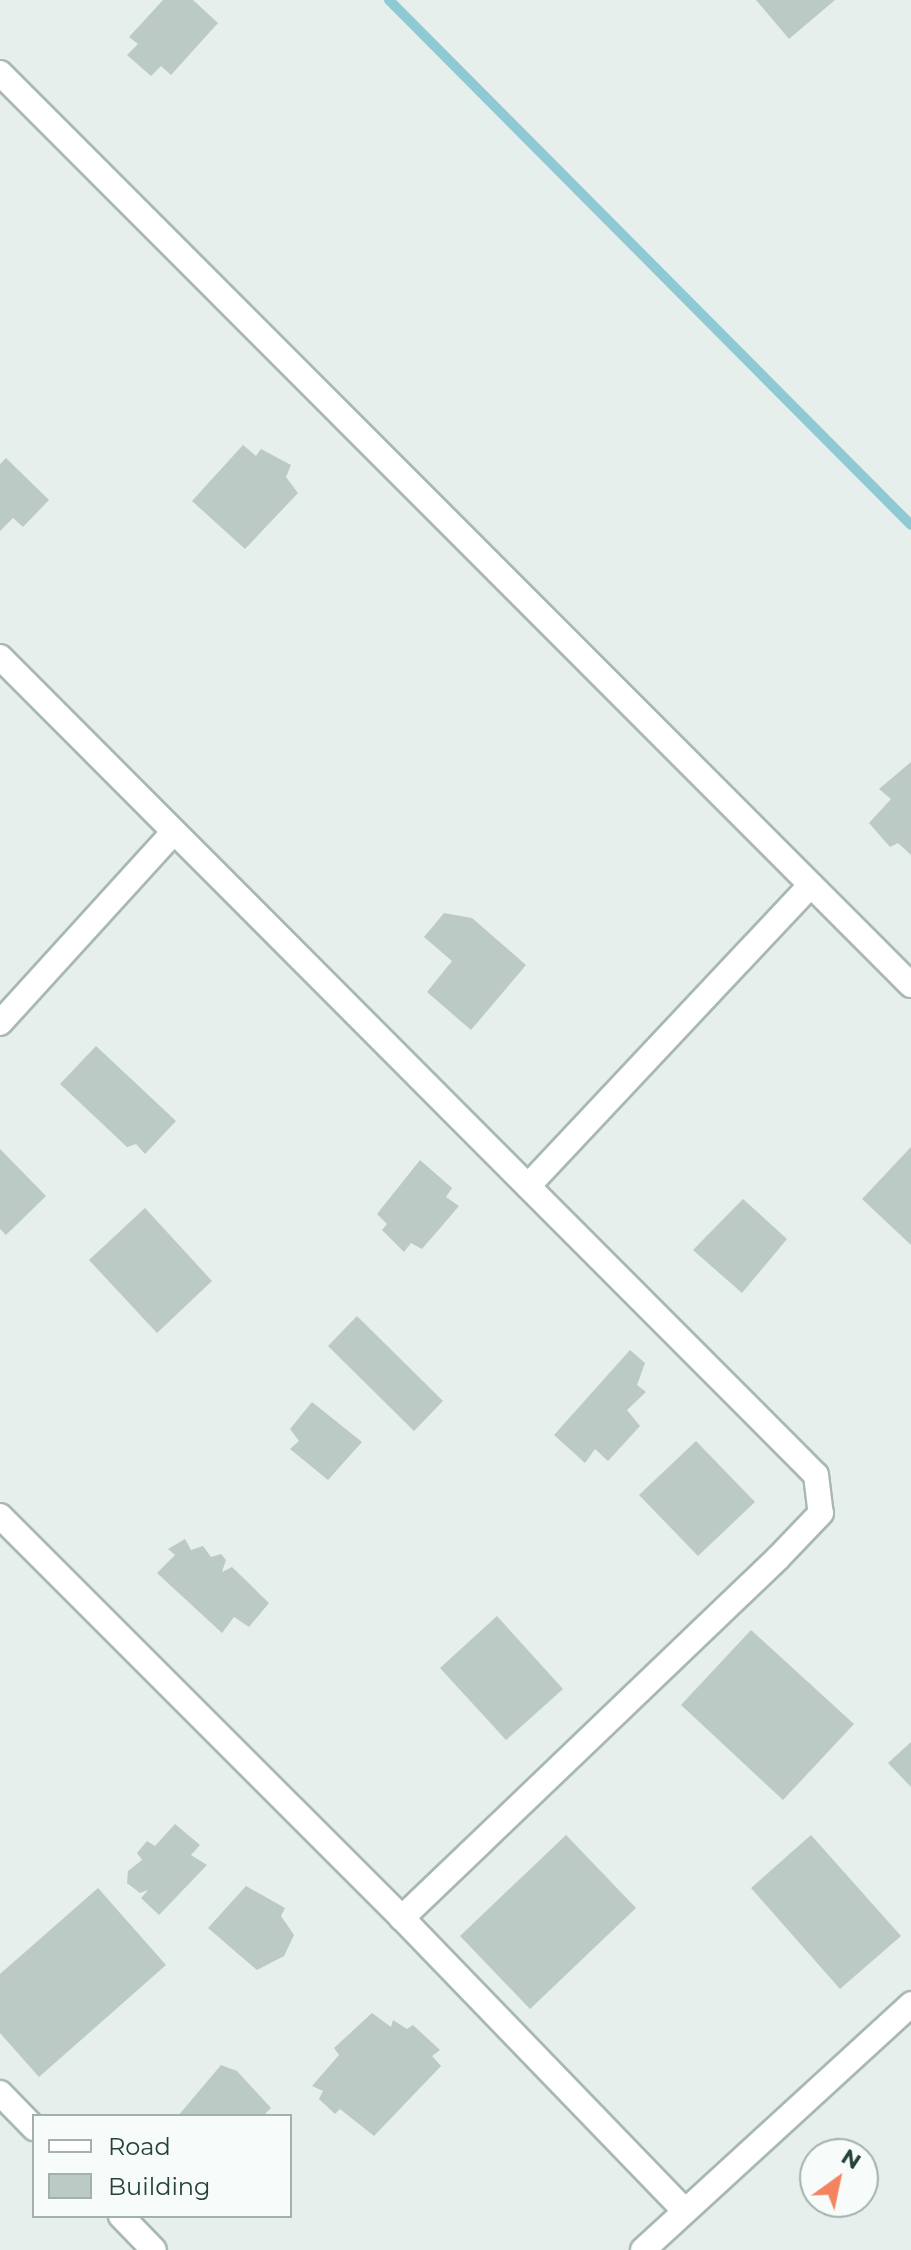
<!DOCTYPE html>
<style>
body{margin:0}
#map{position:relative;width:911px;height:2250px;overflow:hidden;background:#e6efeb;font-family:Montserrat,sans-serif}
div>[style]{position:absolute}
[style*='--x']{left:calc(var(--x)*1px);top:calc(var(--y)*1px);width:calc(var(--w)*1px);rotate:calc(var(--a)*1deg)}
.stream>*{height:10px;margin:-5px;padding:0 5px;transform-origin:5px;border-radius:5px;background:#8ec9d4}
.building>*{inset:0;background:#bbcac4}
.roads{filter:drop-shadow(2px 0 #a8b8b2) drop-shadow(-2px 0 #a8b8b2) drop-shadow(0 2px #a8b8b2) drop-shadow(0 -2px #a8b8b2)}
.street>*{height:24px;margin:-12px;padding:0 12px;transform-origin:12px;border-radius:12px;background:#fff}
span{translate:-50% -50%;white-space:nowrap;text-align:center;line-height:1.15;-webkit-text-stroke:7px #f7fbf9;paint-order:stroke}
.legend{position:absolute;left:32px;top:2114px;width:260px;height:104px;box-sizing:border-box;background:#f7fbf9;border:2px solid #a3b1ad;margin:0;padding:10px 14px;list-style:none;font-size:24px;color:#24423a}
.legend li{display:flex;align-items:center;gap:16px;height:40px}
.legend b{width:40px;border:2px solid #a3b1ad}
.north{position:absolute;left:799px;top:2138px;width:80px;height:80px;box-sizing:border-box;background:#f7fbf9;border:2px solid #a3b1ad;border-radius:50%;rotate:33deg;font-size:22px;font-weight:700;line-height:32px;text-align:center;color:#24423a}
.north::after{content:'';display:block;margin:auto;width:28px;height:36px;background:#f4845f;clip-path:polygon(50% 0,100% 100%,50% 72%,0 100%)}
</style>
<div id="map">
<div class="stream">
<div style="--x:389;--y:0;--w:740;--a:45.16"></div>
</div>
<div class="building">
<div style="clip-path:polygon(163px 0,193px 0,218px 23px,171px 75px,161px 66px,151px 76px,127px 55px,138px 44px,129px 37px)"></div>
<div style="clip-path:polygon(756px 0,835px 0,789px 39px)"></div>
<div style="clip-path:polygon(243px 445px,256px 456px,261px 449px,291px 465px,286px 477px,298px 493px,245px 549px,192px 501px)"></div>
<div style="clip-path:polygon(6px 458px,49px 500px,23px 527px,13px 518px,0 531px,0 464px)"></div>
<div style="clip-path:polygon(911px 762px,911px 855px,898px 843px,890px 847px,869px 823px,891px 799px,879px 789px)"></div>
<div style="clip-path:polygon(444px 913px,472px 918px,526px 965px,471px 1030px,427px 992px,452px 961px,424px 937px)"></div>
<div style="clip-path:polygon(96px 1046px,176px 1121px,145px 1154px,136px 1144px,127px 1147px,60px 1084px)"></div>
<div style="clip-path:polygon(911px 1147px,911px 1245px,862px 1199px)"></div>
<div style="clip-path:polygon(0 1149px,46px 1196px,6px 1235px,0 1229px)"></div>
<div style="clip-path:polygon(420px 1160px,452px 1188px,446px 1197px,459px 1206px,422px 1249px,411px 1243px,404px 1252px,382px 1230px,387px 1224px,377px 1214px)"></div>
<div style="clip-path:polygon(743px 1199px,787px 1239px,742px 1293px,693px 1250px)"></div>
<div style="clip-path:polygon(145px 1208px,212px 1281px,157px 1333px,89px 1260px)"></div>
<div style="clip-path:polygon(357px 1316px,443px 1401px,414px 1431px,328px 1346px)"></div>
<div style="clip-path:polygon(630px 1350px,645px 1363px,637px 1385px,646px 1392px,627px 1410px,640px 1426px,608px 1461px,595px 1449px,585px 1463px,554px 1435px)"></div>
<div style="clip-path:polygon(312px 1402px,362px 1442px,328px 1480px,290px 1449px,299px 1441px,290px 1429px)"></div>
<div style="clip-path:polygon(696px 1441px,755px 1502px,698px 1556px,639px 1495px)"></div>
<div style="clip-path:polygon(185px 1539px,191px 1550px,203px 1546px,211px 1557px,221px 1554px,226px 1560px,222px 1572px,232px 1567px,269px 1603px,249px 1627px,234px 1617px,222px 1633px,157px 1573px,175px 1555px,168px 1549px)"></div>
<div style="clip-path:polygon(497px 1616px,563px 1689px,506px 1740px,440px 1668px)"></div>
<div style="clip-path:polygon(751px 1630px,854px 1724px,783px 1800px,681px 1705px)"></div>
<div style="clip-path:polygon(911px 1742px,911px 1787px,888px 1763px)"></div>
<div style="clip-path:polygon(175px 1824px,200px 1845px,191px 1855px,207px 1865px,159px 1915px,141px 1898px,148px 1890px,140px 1893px,127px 1883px,128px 1871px,142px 1860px,137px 1853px,147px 1841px,155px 1846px)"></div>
<div style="clip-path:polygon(566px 1835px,636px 1908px,530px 2009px,460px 1936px)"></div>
<div style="clip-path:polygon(811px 1835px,901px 1936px,840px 1989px,751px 1888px)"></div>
<div style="clip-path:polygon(246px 1886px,285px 1908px,281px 1916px,294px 1935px,284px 1956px,257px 1970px,208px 1928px)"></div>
<div style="clip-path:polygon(98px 1888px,166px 1965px,39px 2077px,0 2033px,0 1974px)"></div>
<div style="clip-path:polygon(372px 2013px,391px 2027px,393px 2020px,407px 2029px,413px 2025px,440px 2050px,432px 2056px,441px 2066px,374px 2136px,340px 2109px,335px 2114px,319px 2099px,323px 2091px,312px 2086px,339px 2055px,334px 2048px)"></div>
<div style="clip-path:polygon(221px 2065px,237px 2071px,271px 2108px,263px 2116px,178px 2116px)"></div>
</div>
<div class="roads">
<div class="street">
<div style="--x:0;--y:73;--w:1289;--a:45.03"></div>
<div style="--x:0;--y:657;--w:1155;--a:45.07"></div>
<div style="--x:816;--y:1475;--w:38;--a:83"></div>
<div style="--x:821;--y:1513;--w:62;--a:133.7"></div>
<div style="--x:778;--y:1558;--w:521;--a:136.25"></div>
<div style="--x:0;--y:1023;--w:258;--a:-47.7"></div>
<div style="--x:528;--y:1186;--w:413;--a:-46.8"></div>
<div style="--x:0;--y:1516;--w:569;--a:45"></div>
<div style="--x:402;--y:1918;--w:407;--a:46"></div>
<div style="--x:0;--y:2093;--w:49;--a:45.8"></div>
<div style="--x:121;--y:2216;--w:47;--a:45.9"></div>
<div style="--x:643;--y:2250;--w:364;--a:-42.5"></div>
</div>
</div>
<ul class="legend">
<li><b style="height:10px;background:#fff"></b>Road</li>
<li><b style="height:22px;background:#bbcac4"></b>Building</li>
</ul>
<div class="north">N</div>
</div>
